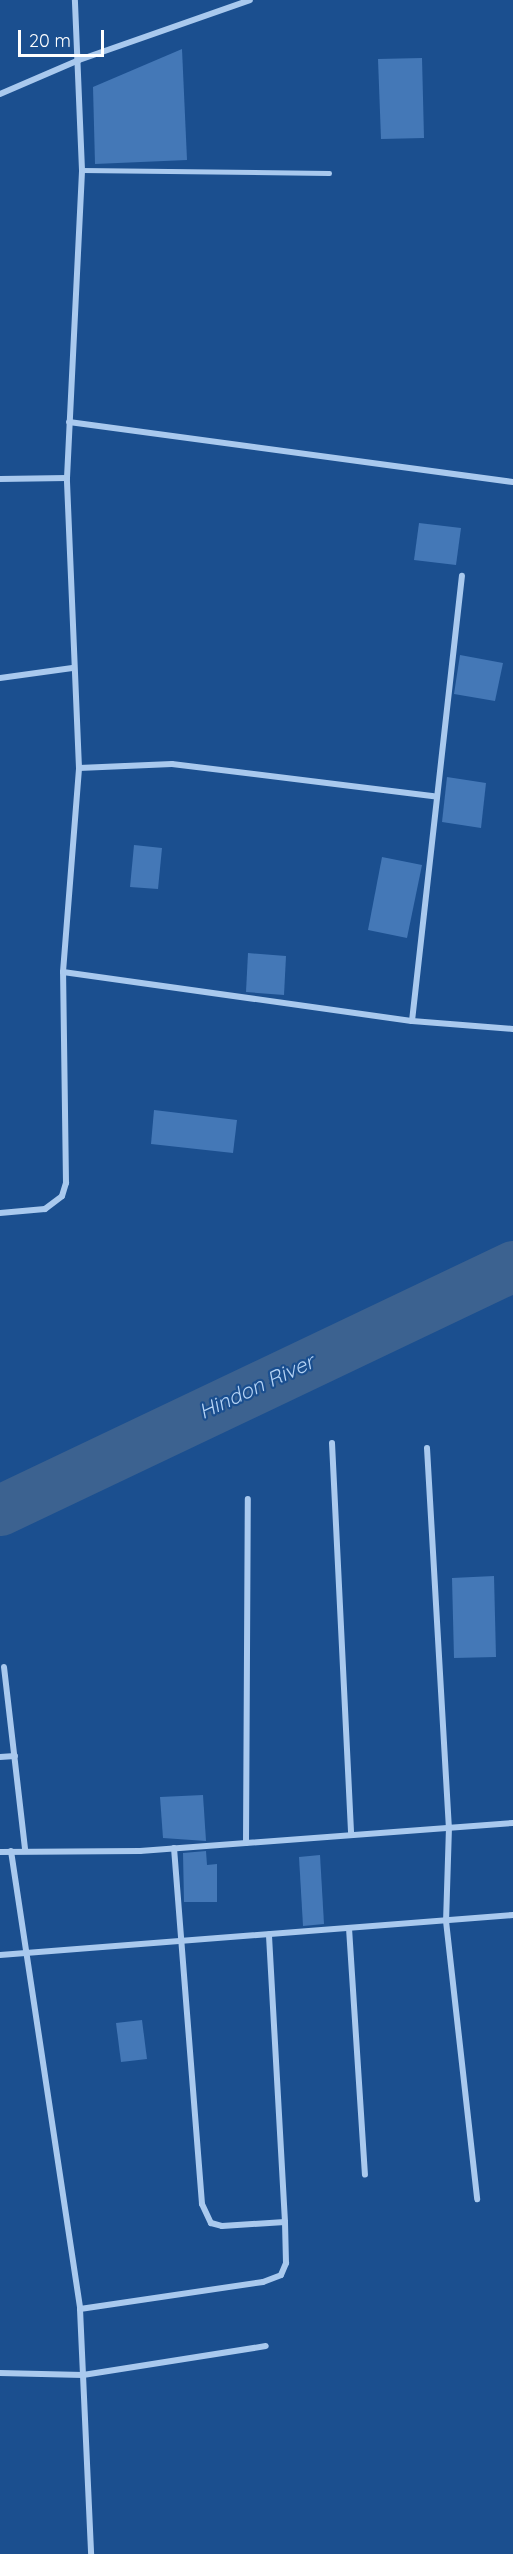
<!DOCTYPE html>
<style>
body{margin:0}
#map{position:relative;width:513px;height:2554px;overflow:hidden;background:#1b4f8f;font-family:Quicksand,sans-serif}
div>[style]{position:absolute}
[style*='--x']{left:calc(var(--x)*1px);top:calc(var(--y)*1px);width:calc(var(--w)*1px);rotate:calc(var(--a)*1deg)}
.river>*{height:51px;margin:-25.5px;padding:0 25.5px;transform-origin:25.5px;border-radius:25.5px;background:#3c6290}
.building>*{inset:0;background:#4478b7}
.service>*{height:4.5px;margin:-2.25px;padding:0 2.25px;transform-origin:2.25px;border-radius:2.25px;background:#a9c9ee}
.minor>*{height:6px;margin:-3px;padding:0 3px;transform-origin:3px;border-radius:3px;background:#a9c9ee}
span{translate:-50% -50%;white-space:nowrap;text-align:center;line-height:1.15;-webkit-text-stroke:4.5px #1b4f8f;paint-order:stroke}
.water-label{font-size:21px;color:#b5d3f5;font-style:italic}
.scale{position:absolute;left:18px;top:30px;width:86px;height:27px;box-sizing:border-box;border:3px solid #fff;border-top:0;padding-left:8px;font-size:18px;line-height:21px;white-space:nowrap;color:#fff;-webkit-text-stroke:4px #1b4f8f;paint-order:stroke}
</style>
<div id="map">
<div class="river">
<div style="--x:0;--y:1510;--w:568;--a:-25.44"></div>
</div>
<div class="building">
<div style="clip-path:polygon(182px 49px,187px 160px,95px 164px,93px 87px)"></div>
<div style="clip-path:polygon(422px 58px,424px 138px,381px 139px,378px 59px)"></div>
<div style="clip-path:polygon(419px 523px,461px 528px,456px 565px,414px 560px)"></div>
<div style="clip-path:polygon(460px 655px,503px 663px,495px 701px,454px 694px)"></div>
<div style="clip-path:polygon(447px 777px,486px 783px,481px 828px,442px 822px)"></div>
<div style="clip-path:polygon(134px 845px,162px 848px,158px 889px,130px 887px)"></div>
<div style="clip-path:polygon(382px 857px,422px 865px,407px 938px,368px 930px)"></div>
<div style="clip-path:polygon(248px 953px,286px 956px,284px 995px,246px 992px)"></div>
<div style="clip-path:polygon(154px 1110px,237px 1120px,233px 1153px,151px 1144px)"></div>
<div style="clip-path:polygon(494px 1576px,496px 1657px,454px 1658px,452px 1578px)"></div>
<div style="clip-path:polygon(203px 1795px,206px 1841px,163px 1838px,160px 1797px)"></div>
<div style="clip-path:polygon(206px 1851px,207px 1865px,217px 1864px,217px 1902px,184px 1902px,183px 1853px)"></div>
<div style="clip-path:polygon(320px 1855px,324px 1924px,303px 1926px,299px 1857px)"></div>
<div style="clip-path:polygon(142px 2020px,147px 2059px,121px 2062px,116px 2023px)"></div>
</div>
<div class="service">
<div style="--x:82;--y:170;--w:247;--a:0.7"></div>
</div>
<div class="minor">
<div style="--x:0;--y:94;--w:86;--a:-23.3"></div>
<div style="--x:79;--y:60;--w:181;--a:-19.3"></div>
<div style="--x:69;--y:422;--w:448;--a:7.7"></div>
<div style="--x:0;--y:479;--w:67;--a:-0.9"></div>
<div style="--x:0;--y:678;--w:73;--a:-7.9"></div>
<div style="--x:79;--y:768;--w:93;--a:-2.5"></div>
<div style="--x:172;--y:764;--w:264;--a:7"></div>
<div style="--x:63;--y:972;--w:352;--a:8"></div>
<div style="--x:412;--y:1021;--w:101;--a:4.5"></div>
<div style="--x:412;--y:1021;--w:448;--a:-83.6"></div>
<div style="--x:0;--y:1213;--w:45;--a:-5.1"></div>
<div style="--x:45;--y:1209;--w:21;--a:-37"></div>
<div style="--x:62;--y:1196;--w:14;--a:-73"></div>
<div style="--x:66;--y:1183;--w:211;--a:-90.8"></div>
<div style="--x:63;--y:972;--w:205;--a:-85.5"></div>
<div style="--x:79;--y:768;--w:290;--a:-92.4"></div>
<div style="--x:67;--y:478;--w:308;--a:-87.2"></div>
<div style="--x:82;--y:170;--w:170;--a:-92.4"></div>
<div style="--x:332;--y:1443;--w:391;--a:87.2"></div>
<div style="--x:427;--y:1448;--w:380;--a:86.7"></div>
<div style="--x:449;--y:1827;--w:94;--a:91.8"></div>
<div style="--x:446;--y:1921;--w:280;--a:83.6"></div>
<div style="--x:4;--y:1667;--w:183;--a:83.4"></div>
<div style="--x:0;--y:1757;--w:15;--a:-4"></div>
<div style="--x:246;--y:1843;--w:344;--a:-89.7"></div>
<div style="--x:174;--y:1848;--w:357;--a:85.5"></div>
<div style="--x:202;--y:2204;--w:21;--a:65"></div>
<div style="--x:211;--y:2223;--w:11;--a:15"></div>
<div style="--x:222;--y:2226;--w:63;--a:-3.6"></div>
<div style="--x:285;--y:2222;--w:288;--a:-93.2"></div>
<div style="--x:11;--y:1851;--w:463;--a:81.4"></div>
<div style="--x:80;--y:2309;--w:245;--a:87.4"></div>
<div style="--x:0;--y:1852;--w:140;--a:-0.4"></div>
<div style="--x:140;--y:1851;--w:374;--a:-4.3"></div>
<div style="--x:349;--y:1928;--w:247;--a:86.3"></div>
<div style="--x:0;--y:1955;--w:515;--a:-4.46"></div>
<div style="--x:80;--y:2309;--w:185;--a:-8.4"></div>
<div style="--x:263;--y:2282;--w:19;--a:-21"></div>
<div style="--x:281;--y:2275;--w:13;--a:-67"></div>
<div style="--x:286;--y:2263;--w:41;--a:-91.4"></div>
<div style="--x:0;--y:2373;--w:83;--a:1.4"></div>
<div style="--x:83;--y:2375;--w:185;--a:-9"></div>
</div>
<div class="water-label">
<span style="left:256px;top:1386px;rotate:-25deg">Hindon River</span>
</div>
<div class="scale">20 m</div>
</div>
